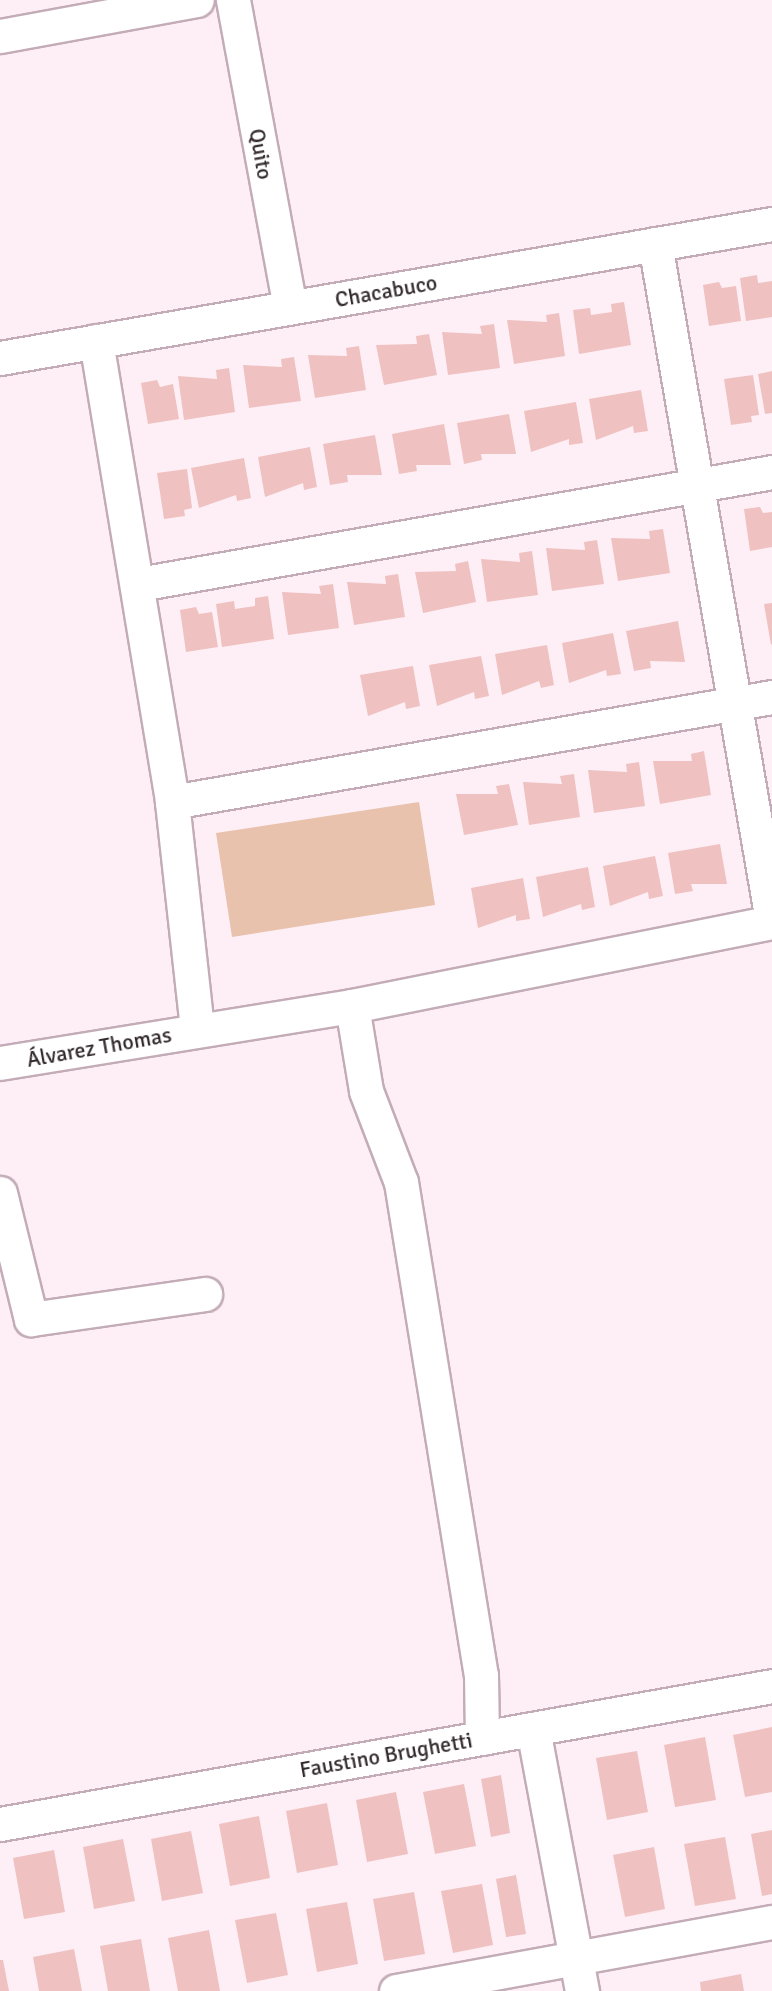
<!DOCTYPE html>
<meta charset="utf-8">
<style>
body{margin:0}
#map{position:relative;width:772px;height:1991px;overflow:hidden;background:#feeff6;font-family:Signika,sans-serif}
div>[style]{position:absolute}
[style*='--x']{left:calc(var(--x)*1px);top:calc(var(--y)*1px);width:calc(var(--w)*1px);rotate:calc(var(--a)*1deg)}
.green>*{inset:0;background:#e8c2ac}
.building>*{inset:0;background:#efc1c0}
.roads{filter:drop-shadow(2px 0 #c3acb7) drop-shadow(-2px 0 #c3acb7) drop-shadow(0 2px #c3acb7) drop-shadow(0 -2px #c3acb7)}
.minor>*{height:33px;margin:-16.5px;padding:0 16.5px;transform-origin:16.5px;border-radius:16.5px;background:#fff}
span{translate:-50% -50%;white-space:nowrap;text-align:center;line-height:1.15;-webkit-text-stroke:6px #fff;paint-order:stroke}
.street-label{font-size:22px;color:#332a2e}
</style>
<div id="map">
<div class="green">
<div style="clip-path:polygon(419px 802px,435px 905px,232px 937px,216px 833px)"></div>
</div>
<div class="building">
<div style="clip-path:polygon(757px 275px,758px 283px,772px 281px,772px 317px,746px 321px,740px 278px)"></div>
<div style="clip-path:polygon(719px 282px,722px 288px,736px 286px,741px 321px,709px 326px,703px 285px)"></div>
<div style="clip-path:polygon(624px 302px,631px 345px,579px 354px,573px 310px,590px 308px,591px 315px,612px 312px,611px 304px)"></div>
<div style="clip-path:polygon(559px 313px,565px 356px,514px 364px,507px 320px,547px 322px,546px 315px)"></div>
<div style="clip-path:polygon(494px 324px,500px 368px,448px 375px,442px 332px,482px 334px,480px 326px)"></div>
<div style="clip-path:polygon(429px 334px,437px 375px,384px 385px,376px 345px,417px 344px,416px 336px)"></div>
<div style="clip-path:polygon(359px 346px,366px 390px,315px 398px,308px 355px,347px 356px,346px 348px)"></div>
<div style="clip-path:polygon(294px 357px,301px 401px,249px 408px,243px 365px,282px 367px,281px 359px)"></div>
<div style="clip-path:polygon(229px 368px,235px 412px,184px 420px,178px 376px,217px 379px,216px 370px)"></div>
<div style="clip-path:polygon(772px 371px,772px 413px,765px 414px,758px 374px)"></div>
<div style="clip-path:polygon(753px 375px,759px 415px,751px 416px,752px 422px,731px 425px,724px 379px)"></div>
<div style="clip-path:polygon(157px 380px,160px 387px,173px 384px,179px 419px,148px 424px,141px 383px)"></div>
<div style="clip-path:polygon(641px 390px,648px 431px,634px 433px,633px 426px,596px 440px,589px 399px)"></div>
<div style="clip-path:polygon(576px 402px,583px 443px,569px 445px,569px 439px,531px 452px,524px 411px)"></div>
<div style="clip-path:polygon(509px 414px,516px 454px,481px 454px,482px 460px,464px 464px,457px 423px)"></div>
<div style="clip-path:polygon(444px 424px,451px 465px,416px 465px,417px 471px,399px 474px,392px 434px)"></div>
<div style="clip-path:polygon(375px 435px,382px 475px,347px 475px,348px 482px,330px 485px,323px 444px)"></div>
<div style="clip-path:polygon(310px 447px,317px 487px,304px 490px,303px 483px,265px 497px,258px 457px)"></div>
<div style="clip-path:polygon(244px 458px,251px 498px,237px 501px,236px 495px,199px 508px,191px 468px)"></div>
<div style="clip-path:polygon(187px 469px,192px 508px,184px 510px,185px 516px,164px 519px,157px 473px)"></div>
<div style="clip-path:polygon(760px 507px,763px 513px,772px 512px,772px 547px,750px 551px,744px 509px)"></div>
<div style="clip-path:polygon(663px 529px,670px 573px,618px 581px,611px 538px,650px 539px,649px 531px)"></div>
<div style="clip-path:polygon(597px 540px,604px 584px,552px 591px,546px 548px,585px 550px,584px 542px)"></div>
<div style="clip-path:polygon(532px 551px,538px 595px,487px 602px,481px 559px,520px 562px,519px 553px)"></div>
<div style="clip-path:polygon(468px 561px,476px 602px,423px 613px,415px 572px,456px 571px,455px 564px)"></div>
<div style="clip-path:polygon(398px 574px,405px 617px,354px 625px,347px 582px,386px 584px,385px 576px)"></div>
<div style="clip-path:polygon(333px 584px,339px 628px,288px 635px,282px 592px,321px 594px,319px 586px)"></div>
<div style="clip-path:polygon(268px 596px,274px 639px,222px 647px,216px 604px,234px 601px,235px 609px,255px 606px,255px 598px)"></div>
<div style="clip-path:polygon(772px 603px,772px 644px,771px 645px,764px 604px)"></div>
<div style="clip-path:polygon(196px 607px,199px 614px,212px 612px,218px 647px,186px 652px,180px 610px)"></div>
<div style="clip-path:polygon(678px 621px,685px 662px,650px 661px,651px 668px,634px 671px,626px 631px)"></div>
<div style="clip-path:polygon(613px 633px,621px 674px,607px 676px,606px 670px,569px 683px,562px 643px)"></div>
<div style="clip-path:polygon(547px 645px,554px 685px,541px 688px,539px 681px,502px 695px,495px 654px)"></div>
<div style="clip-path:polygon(481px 656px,489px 696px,475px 699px,474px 692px,437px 706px,429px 665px)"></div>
<div style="clip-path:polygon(413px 666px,420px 706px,406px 709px,405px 702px,368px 716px,360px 675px)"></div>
<div style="clip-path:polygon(704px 751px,711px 795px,660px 804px,653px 761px,692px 761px,691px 754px)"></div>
<div style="clip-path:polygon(639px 762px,645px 806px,594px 813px,588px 770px,627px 772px,626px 764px)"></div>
<div style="clip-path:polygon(574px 774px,580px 817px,529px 825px,523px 782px,562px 784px,560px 776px)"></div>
<div style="clip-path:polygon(509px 784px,518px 825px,464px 835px,456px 794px,498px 794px,496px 786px)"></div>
<div style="clip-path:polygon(720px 844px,727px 884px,691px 884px,693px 891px,675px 894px,668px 853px)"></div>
<div style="clip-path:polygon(655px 856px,663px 896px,649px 899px,648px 892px,610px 906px,603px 866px)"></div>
<div style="clip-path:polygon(588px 867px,595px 907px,582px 910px,581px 904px,543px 917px,536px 877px)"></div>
<div style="clip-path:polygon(523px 878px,530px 919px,516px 921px,516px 915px,478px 928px,471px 888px)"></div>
<div style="clip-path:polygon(772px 1727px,772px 1792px,745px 1797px,733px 1735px)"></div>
<div style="clip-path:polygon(705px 1737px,716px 1800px,675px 1807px,664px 1745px)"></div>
<div style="clip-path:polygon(637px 1751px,648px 1812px,607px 1820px,596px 1758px)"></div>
<div style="clip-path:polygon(501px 1775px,510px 1833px,491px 1837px,481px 1779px)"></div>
<div style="clip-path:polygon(464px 1784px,476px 1846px,435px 1854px,423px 1792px)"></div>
<div style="clip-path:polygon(396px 1792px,408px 1854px,367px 1862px,356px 1800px)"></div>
<div style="clip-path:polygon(327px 1803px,338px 1865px,297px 1873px,286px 1811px)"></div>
<div style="clip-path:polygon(259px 1816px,270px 1878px,230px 1886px,219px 1824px)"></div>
<div style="clip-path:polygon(772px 1830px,772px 1894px,762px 1896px,751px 1834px)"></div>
<div style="clip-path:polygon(191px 1831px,203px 1893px,162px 1901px,151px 1839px)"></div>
<div style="clip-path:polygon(725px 1837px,736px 1899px,695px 1906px,684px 1844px)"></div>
<div style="clip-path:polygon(123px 1839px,135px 1901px,94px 1909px,83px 1847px)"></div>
<div style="clip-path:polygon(654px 1847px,665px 1909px,625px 1917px,613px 1855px)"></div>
<div style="clip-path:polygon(54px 1850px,65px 1912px,24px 1919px,13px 1858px)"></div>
<div style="clip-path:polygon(516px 1875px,526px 1934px,506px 1937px,496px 1879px)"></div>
<div style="clip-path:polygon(482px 1884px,493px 1945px,453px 1953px,441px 1891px)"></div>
<div style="clip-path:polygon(414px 1892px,425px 1954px,384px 1961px,373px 1899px)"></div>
<div style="clip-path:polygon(347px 1902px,358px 1964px,317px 1972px,306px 1909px)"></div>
<div style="clip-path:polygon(276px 1913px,288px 1975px,247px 1983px,235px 1920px)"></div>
<div style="clip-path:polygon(209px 1930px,220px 1991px,178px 1991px,168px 1938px)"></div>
<div style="clip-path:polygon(141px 1939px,150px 1991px,108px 1991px,100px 1946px)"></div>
<div style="clip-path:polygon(74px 1949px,82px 1991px,39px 1991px,33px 1957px)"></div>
<div style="clip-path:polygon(0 1960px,3px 1960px,9px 1991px,0 1991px)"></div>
<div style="clip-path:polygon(741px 1974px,744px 1991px,701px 1991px,700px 1982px)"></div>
</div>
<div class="roads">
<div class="minor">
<div style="--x:233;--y:0;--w:312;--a:79.5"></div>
<div style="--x:0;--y:36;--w:200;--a:-10.4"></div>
<div style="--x:655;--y:244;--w:686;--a:80.18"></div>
<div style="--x:96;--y:341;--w:467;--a:80.6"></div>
<div style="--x:172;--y:802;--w:229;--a:83.7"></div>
<div style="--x:0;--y:358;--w:784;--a:-9.85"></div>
<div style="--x:139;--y:584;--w:643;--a:-10.03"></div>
<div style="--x:172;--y:802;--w:609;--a:-9.93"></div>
<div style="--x:352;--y:1006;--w:86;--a:80.6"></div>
<div style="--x:366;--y:1091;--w:97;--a:69"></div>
<div style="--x:401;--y:1182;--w:499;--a:80.8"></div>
<div style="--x:481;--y:1675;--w:63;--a:89.1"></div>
<div style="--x:0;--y:1063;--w:357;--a:-9.2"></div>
<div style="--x:352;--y:1006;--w:428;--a:-11.3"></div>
<div style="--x:0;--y:1193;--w:130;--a:76.2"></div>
<div style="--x:31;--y:1319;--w:176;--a:-8.2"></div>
<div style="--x:533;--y:1729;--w:267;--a:79.4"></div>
<div style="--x:0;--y:1824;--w:784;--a:-10.13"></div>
<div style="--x:396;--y:1991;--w:382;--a:-10.4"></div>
</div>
</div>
<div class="street-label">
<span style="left:261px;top:154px;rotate:80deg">Quito</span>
<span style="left:386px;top:291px;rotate:-10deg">Chacabuco</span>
<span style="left:99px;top:1047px;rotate:-10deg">Álvarez Thomas</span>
<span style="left:386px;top:1755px;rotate:-10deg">Faustino Brughetti</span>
</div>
</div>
